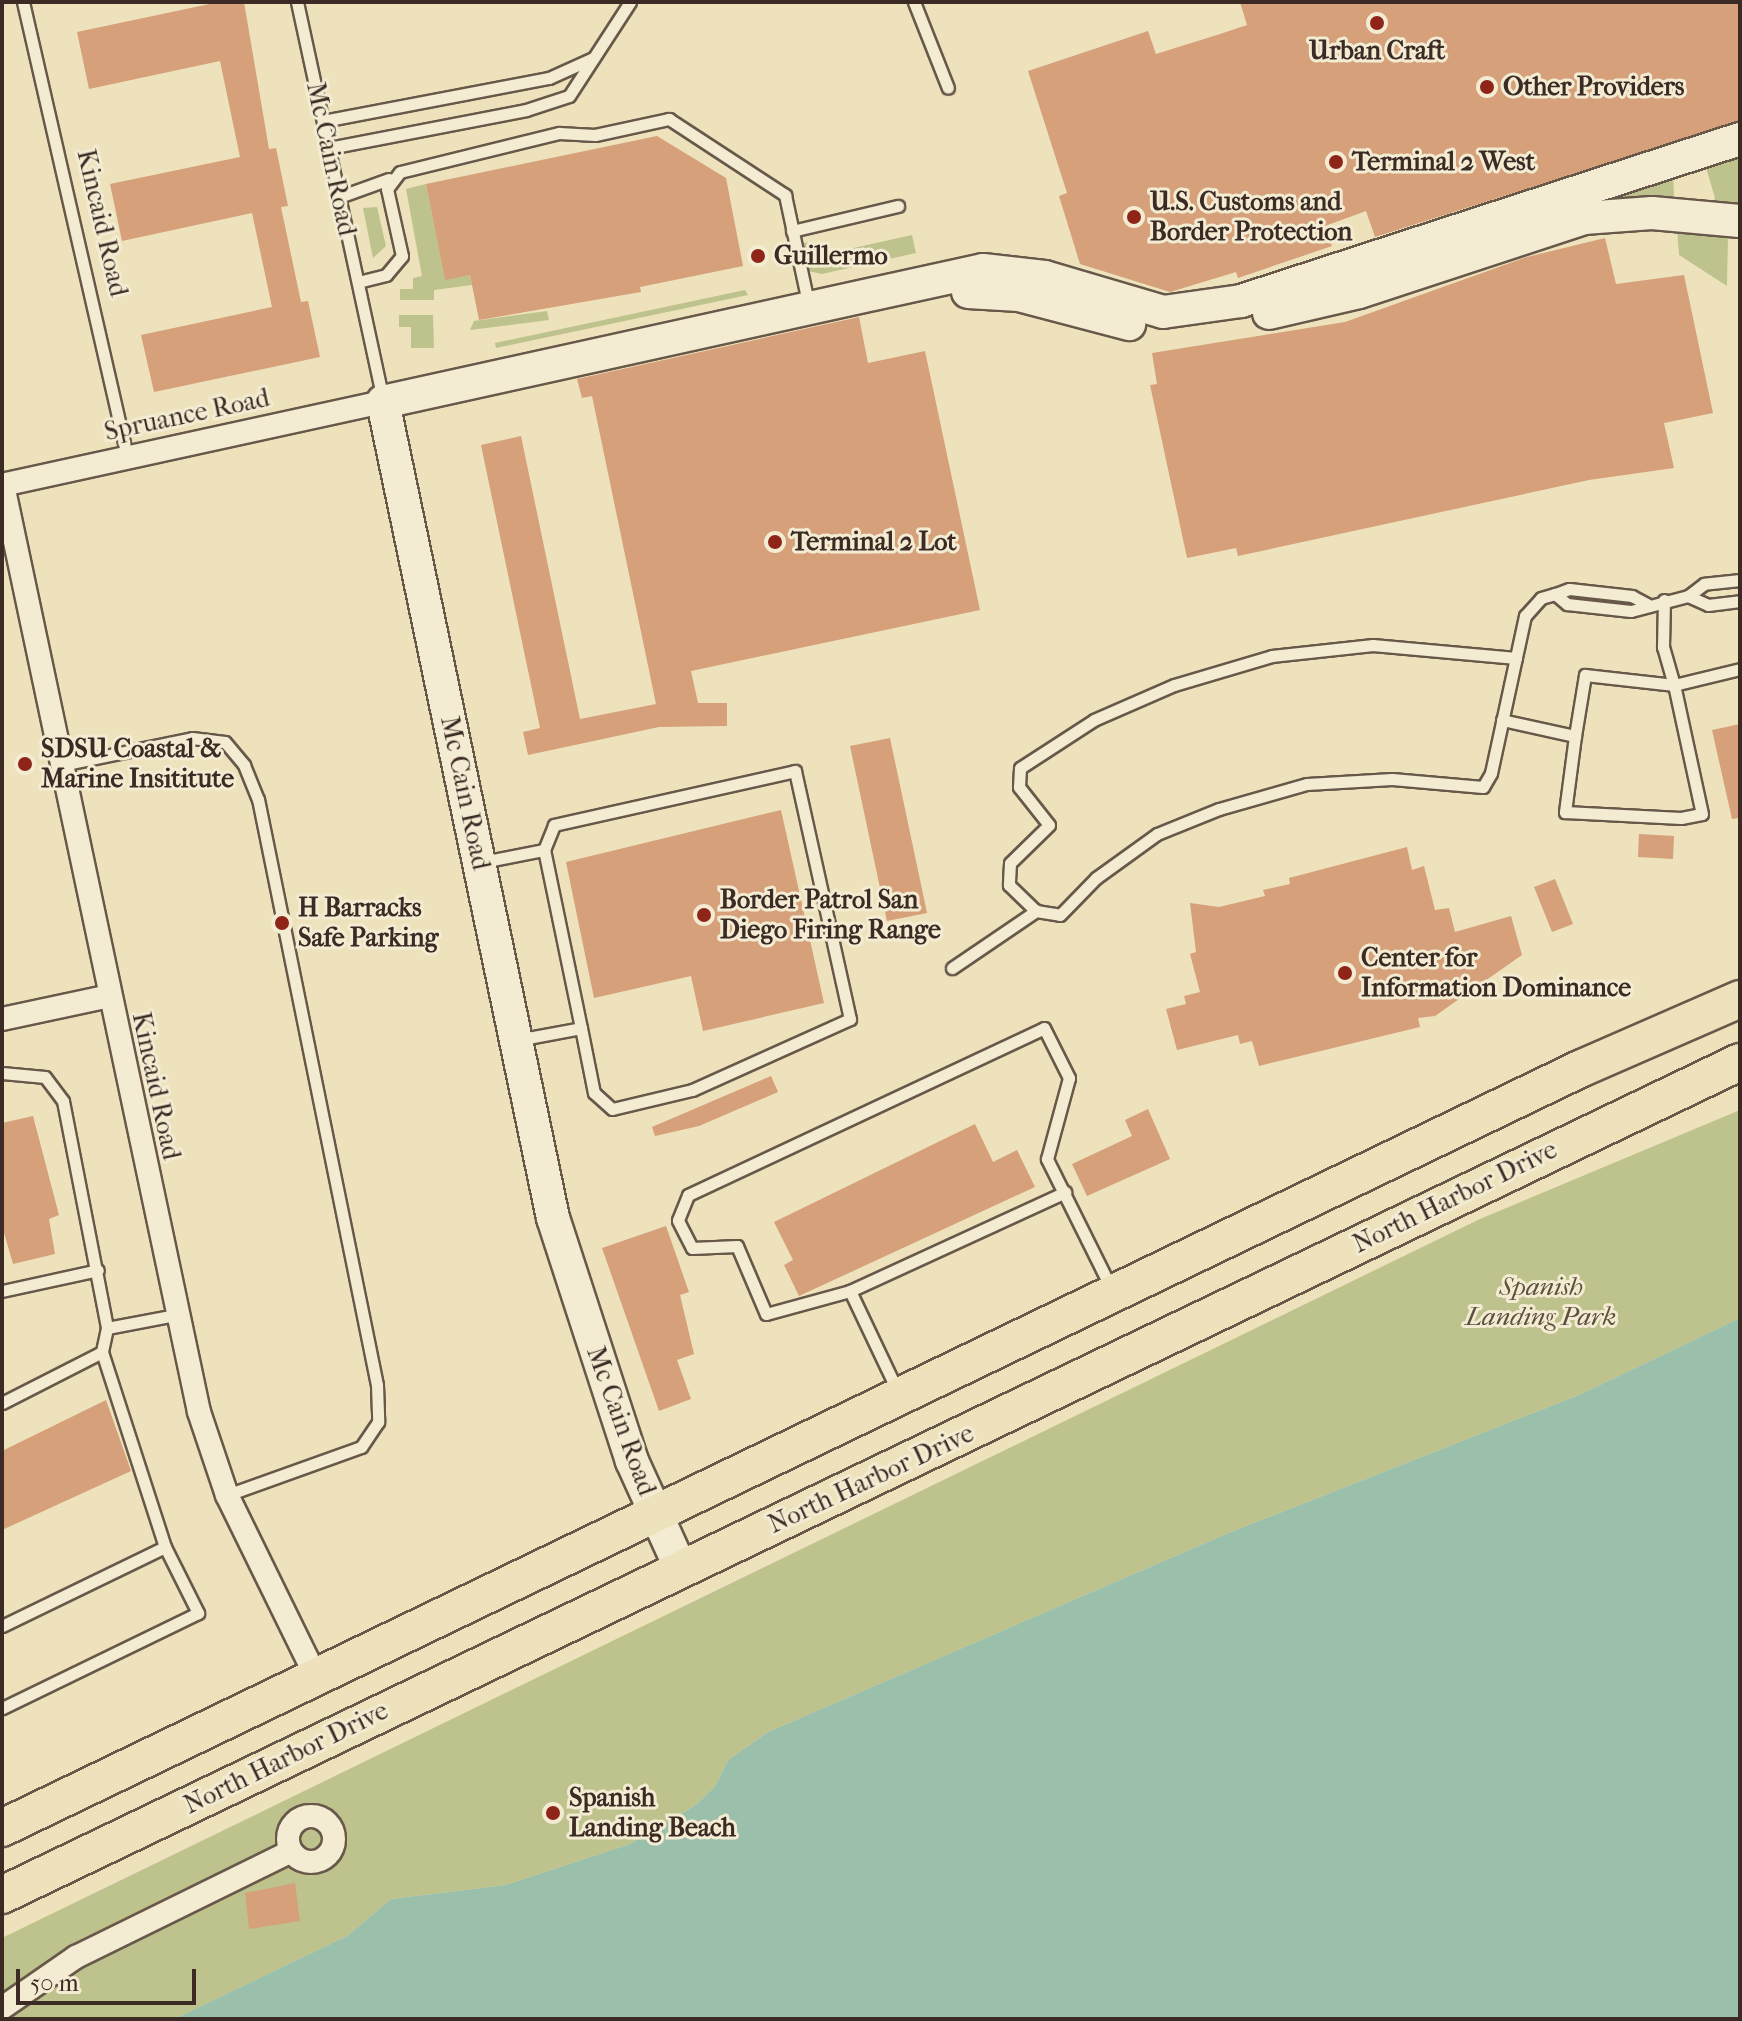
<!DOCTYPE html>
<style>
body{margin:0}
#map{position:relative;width:1742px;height:2021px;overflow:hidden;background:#ede2bb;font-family:"IM FELL French Canon",serif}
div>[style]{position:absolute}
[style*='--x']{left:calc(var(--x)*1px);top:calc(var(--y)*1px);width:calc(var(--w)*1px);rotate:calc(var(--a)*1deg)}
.green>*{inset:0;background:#bec28c}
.water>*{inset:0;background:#9abfab}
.building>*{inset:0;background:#d5a07a}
.roads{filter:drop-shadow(2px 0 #68584a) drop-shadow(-2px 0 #68584a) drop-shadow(0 2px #68584a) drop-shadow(0 -2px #68584a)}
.lane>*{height:11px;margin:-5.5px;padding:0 5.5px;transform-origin:5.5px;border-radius:5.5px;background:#f3ecd3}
.street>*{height:22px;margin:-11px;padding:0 11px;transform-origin:11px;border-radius:11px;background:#f3ecd3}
.street>.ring{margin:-11px;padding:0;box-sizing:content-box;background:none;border:22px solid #f3ecd3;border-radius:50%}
.secondary>*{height:32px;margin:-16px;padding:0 16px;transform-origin:16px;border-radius:16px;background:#f3ecd3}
.primary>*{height:36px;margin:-18px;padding:0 18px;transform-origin:18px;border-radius:18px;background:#ede2bb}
.dots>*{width:22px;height:22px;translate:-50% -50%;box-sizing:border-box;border:4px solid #f3ecd3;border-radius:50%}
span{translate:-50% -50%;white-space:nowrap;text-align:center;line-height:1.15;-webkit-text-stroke:6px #f3ecd3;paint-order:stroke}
.poi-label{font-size:26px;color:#3c2a24;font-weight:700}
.left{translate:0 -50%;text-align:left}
.street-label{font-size:26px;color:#3c2a24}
.park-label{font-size:26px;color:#5c503e;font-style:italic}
.frame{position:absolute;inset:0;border:4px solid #3c2a24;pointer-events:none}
.scale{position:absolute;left:16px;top:1969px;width:180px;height:36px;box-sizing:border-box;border:4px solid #3c2a24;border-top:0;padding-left:10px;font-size:24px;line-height:28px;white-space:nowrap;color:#3c2a24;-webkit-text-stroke:6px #f3ecd3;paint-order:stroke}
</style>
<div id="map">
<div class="green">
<div style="clip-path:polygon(1740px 152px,1740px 207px,1728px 236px,1727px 286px,1679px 255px,1677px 227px,1710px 210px,1715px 198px,1705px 164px)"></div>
<div style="clip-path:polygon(1673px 174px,1674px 196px,1588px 215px,1583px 197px)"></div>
<div style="clip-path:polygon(426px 184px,445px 279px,470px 275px,472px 285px,434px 290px,434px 300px,400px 300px,400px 289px,413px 289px,413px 278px,422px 276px,406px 189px)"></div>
<div style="clip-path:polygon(377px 207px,386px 246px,373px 258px,363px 208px)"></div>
<div style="clip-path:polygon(912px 235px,916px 253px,822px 274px,808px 271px,801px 244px,809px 242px,813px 257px)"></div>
<div style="clip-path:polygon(745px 290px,748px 295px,496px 348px,495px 343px)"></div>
<div style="clip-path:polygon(547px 311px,549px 320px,470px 330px,474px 321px)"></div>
<div style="clip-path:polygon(399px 315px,433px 315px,434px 348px,411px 348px,411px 327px,399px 327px)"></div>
<div style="clip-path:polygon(1740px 1110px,1740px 1318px,1579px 1395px,1231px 1532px,768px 1732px,728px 1760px,715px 1786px,696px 1805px,630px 1844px,506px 1885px,391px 1899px,347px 1936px,174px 2019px,2px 2019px,2px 1938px,1480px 1219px)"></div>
</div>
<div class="water">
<div style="clip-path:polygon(1740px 1318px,1740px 2019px,174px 2019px,347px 1936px,391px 1899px,506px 1885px,630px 1844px,696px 1805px,715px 1786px,728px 1760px,768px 1732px,1231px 1532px,1579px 1395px)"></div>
</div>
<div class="building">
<div style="clip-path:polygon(219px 2px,244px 2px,269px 149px,276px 148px,288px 206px,281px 207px,301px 302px,308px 301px,320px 357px,154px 392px,141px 335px,272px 307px,252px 213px,122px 241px,110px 184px,240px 157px,220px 61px,89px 89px,77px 32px)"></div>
<div style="clip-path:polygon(1240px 2px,1740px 2px,1740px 121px,1375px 237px,1366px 211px,1325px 226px,1332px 246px,1238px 278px,1236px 272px,1170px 292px,1080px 264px,1059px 196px,1067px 193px,1028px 71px,1148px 31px,1156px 54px,1220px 34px,1247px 25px)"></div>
<div style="clip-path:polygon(657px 136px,726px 178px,743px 266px,640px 287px,641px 292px,479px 320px,470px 275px,445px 280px,426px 184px)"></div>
<div style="clip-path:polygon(1605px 238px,1616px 284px,1684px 275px,1713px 413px,1664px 423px,1674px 468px,1589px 480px,1238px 556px,1236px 548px,1187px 558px,1150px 385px,1157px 384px,1152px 353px,1345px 322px,1527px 257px)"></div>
<div style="clip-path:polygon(859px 317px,868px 363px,925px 351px,980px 610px,691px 671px,698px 703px,727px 703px,727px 726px,659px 727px,528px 755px,523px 732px,540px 728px,481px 445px,521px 436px,580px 719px,656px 704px,592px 396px,582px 398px,577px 379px)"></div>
<div style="clip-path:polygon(1740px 724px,1740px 818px,1732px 819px,1712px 730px)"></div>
<div style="clip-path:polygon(890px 738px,927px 913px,887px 921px,850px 746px)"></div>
<div style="clip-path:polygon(781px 810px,824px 1003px,703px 1031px,691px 976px,594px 998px,566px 862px)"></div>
<div style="clip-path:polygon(1639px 834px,1674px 836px,1673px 859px,1638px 857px)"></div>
<div style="clip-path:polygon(1407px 847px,1412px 870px,1424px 866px,1435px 910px,1449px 908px,1455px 932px,1511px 916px,1522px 955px,1435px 1016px,1418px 1018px,1420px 1027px,1259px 1066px,1252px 1041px,1240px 1044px,1238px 1035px,1177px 1050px,1166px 1009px,1186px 1004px,1184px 996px,1200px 992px,1190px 954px,1196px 952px,1190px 903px,1219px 907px,1265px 896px,1263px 890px,1290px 884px,1289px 878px)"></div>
<div style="clip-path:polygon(1555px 879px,1573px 924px,1552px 932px,1534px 887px)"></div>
<div style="clip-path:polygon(771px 1076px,778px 1092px,699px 1126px,655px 1136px,652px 1127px)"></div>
<div style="clip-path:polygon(1148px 1109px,1170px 1159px,1087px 1196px,1072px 1164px,1132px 1136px,1125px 1120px)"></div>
<div style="clip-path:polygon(33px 1116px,59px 1215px,49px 1219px,55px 1254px,13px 1264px,2px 1226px,2px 1123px)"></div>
<div style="clip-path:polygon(975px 1124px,993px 1162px,1017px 1150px,1035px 1187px,799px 1296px,784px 1265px,793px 1260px,774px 1222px)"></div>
<div style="clip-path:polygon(666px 1226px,689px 1292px,680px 1295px,694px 1354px,677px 1360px,691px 1399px,659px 1411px,602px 1248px)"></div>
<div style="clip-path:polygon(106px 1400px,131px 1471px,2px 1530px,2px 1451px)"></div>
<div style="clip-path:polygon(295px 1883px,300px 1921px,249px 1929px,245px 1893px)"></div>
</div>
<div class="roads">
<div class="lane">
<div style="--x:23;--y:2;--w:466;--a:77.1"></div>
<div style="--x:297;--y:2;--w:407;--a:77.8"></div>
<div style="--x:914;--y:2;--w:92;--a:68.4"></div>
<div style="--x:323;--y:121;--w:230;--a:-10.8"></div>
<div style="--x:549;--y:78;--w:48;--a:-24.4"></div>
<div style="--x:329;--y:148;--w:201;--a:-10.9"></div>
<div style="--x:526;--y:110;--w:45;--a:-18"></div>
<div style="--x:569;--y:96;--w:112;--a:-57"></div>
<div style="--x:339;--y:197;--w:53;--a:-19.8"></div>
<div style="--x:792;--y:231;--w:109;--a:-13.3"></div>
<div style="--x:358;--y:282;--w:29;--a:-14"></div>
<div style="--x:386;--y:275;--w:25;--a:-50"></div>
<div style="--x:402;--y:256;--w:69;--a:-102.6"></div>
<div style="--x:387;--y:189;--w:21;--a:-53"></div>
<div style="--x:400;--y:172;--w:164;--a:-13.8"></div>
<div style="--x:559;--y:133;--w:36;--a:3"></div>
<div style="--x:595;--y:135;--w:76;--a:-12.2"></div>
<div style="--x:669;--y:119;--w:139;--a:33.2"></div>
<div style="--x:785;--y:195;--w:115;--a:77.9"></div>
<div style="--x:1740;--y:580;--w:36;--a:174"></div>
<div style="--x:1704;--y:584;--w:20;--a:143"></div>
<div style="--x:1688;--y:596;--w:22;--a:24"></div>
<div style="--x:1708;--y:605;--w:32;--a:-7"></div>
<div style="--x:1647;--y:604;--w:17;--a:-152"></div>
<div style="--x:1632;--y:596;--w:63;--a:-173.7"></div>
<div style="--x:1569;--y:589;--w:15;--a:160"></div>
<div style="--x:1555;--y:594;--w:16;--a:40"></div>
<div style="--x:1567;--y:604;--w:64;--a:6.2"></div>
<div style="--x:1631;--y:611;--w:59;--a:-14.7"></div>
<div style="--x:1516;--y:658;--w:144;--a:-174.8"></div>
<div style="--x:1373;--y:645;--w:102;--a:173.8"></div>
<div style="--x:1272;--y:656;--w:102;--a:163.5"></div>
<div style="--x:1174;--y:685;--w:87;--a:156.4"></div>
<div style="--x:1094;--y:720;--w:88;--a:147"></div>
<div style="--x:1020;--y:768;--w:19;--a:93"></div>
<div style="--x:1019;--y:787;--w:48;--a:51.7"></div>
<div style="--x:1049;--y:825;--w:54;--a:135.7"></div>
<div style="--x:1010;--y:863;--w:22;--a:93"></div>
<div style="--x:1009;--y:885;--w:37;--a:44"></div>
<div style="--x:1036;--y:911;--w:24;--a:9"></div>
<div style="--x:1060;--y:915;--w:52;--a:-45.8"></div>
<div style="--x:1096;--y:878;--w:75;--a:-35.8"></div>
<div style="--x:1157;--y:834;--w:67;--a:-22"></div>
<div style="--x:1219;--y:809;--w:91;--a:-15.9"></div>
<div style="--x:1307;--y:784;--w:85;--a:-3.4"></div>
<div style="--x:1392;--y:779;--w:91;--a:5"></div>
<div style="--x:1483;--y:787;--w:16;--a:-60"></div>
<div style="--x:1491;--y:773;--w:161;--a:-77.8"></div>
<div style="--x:1525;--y:616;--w:24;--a:-48"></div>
<div style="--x:1541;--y:598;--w:15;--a:-16"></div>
<div style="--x:1502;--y:720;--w:75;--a:12.4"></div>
<div style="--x:1575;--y:736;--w:77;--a:97.5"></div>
<div style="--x:1565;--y:812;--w:116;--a:3"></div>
<div style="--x:1681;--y:818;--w:21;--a:-11"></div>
<div style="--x:1702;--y:814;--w:132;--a:-102.2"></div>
<div style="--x:1674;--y:685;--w:68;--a:-13.6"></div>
<div style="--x:1575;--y:736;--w:62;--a:-80.7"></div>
<div style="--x:1585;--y:675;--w:90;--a:6.4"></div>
<div style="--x:1674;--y:685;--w:40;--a:-106"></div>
<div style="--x:1663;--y:647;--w:47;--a:-88.8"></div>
<div style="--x:61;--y:765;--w:134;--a:-11.6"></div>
<div style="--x:192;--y:738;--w:33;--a:7"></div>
<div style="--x:225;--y:742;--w:30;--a:50"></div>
<div style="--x:244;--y:765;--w:37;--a:68"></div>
<div style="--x:258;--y:799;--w:598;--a:78.52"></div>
<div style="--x:377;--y:1385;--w:37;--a:88"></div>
<div style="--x:378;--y:1422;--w:30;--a:124"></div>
<div style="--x:361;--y:1447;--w:142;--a:160.3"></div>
<div style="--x:795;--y:771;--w:254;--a:77.5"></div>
<div style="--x:850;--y:1019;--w:173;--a:155.8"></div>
<div style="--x:692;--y:1090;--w:82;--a:166.6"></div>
<div style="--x:612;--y:1109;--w:24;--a:-138"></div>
<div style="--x:594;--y:1093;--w:66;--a:-101.3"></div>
<div style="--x:581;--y:1028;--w:182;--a:-101.7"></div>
<div style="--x:544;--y:850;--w:27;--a:-68"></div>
<div style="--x:554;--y:825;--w:247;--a:-12.6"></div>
<div style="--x:482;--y:862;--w:63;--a:-11"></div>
<div style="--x:952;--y:968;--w:102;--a:-34.2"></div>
<div style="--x:517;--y:1040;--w:65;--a:-10.6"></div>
<div style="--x:2;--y:1073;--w:43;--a:5.3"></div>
<div style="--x:45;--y:1077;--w:30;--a:53"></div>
<div style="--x:63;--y:1101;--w:231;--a:79"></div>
<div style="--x:107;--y:1328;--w:25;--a:102"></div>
<div style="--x:102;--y:1352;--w:205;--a:72.1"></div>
<div style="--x:165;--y:1547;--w:74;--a:63.4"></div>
<div style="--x:198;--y:1613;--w:218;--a:154.1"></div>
<div style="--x:2;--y:1291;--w:98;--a:-12.3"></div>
<div style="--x:850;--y:1291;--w:237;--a:-24.7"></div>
<div style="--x:107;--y:1328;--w:69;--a:-10.8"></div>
<div style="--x:898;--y:1392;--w:112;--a:-115.4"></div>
<div style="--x:850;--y:1291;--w:87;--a:164.7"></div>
<div style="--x:766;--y:1314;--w:74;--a:-113.1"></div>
<div style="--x:737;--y:1246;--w:45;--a:177.5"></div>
<div style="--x:692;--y:1248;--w:31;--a:-117"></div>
<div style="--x:678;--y:1220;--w:27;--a:-68"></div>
<div style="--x:688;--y:1195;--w:393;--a:-25.1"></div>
<div style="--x:1044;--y:1028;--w:56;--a:63.4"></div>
<div style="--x:1069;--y:1078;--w:84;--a:105.2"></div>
<div style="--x:1047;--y:1159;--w:146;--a:63.6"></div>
<div style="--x:2;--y:1403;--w:112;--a:-27"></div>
<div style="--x:2;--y:1626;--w:181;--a:-25.9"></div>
</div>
<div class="street">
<div style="--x:2;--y:485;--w:390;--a:-12.3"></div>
<div style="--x:3;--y:485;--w:947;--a:78.06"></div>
<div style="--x:199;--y:1412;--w:88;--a:71.4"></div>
<div style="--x:227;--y:1495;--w:205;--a:63.9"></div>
<div style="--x:2;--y:1019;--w:109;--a:-12.1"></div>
<div class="ring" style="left:288px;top:1816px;width:24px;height:24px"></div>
<div style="--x:2;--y:2008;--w:90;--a:-34.6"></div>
<div style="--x:76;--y:1957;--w:237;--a:-26.2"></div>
</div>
<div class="secondary">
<div style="--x:968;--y:292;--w:51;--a:3.4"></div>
<div style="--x:1019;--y:295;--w:114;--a:14.8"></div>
<div style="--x:1269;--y:313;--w:92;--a:-13.1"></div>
<div style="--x:1359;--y:292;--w:237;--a:-18.2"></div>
<div style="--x:1584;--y:218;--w:68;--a:-4.2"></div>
<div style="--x:1652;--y:213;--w:88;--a:5.2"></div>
<div style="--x:681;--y:1569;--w:119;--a:-114.4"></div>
<div style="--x:632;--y:1461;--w:256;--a:-108"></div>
<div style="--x:553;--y:1218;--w:834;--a:-101.77"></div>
<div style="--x:383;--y:402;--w:614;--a:-12.41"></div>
<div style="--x:983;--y:270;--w:62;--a:6.4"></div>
<div style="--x:1045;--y:277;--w:123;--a:16.5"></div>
<div style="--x:1163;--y:312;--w:79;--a:-8"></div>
<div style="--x:1241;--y:301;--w:525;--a:-17.99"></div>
</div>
<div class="primary">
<div style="--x:2;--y:1828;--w:1753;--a:-25.69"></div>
<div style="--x:1582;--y:1068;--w:172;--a:-23.6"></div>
<div style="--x:2;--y:1895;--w:1927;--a:-25.61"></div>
</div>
</div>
<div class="dots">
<div style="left:1377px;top:23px;background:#8f2418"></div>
<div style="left:1487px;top:87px;background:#8f2418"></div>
<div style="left:1336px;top:162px;background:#8f2418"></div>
<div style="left:1134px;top:217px;background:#8f2418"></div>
<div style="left:758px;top:256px;background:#8f2418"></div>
<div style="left:775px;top:542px;background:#8f2418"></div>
<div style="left:25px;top:764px;background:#8f2418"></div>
<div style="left:704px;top:915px;background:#8f2418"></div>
<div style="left:282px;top:923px;background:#8f2418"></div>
<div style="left:1345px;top:973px;background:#8f2418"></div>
<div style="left:553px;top:1813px;background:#8f2418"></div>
</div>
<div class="poi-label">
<span style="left:1377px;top:51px">Urban Craft</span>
<span class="left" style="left:1503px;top:87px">Other Providers</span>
<span class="left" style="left:1352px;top:162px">Terminal 2 West</span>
<span class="left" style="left:1150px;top:217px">U.S. Customs and<br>Border Protection</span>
<span class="left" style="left:774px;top:256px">Guillermo</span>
<span class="left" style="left:791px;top:542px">Terminal 2 Lot</span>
<span class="left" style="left:41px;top:764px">SDSU Coastal &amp;<br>Marine Insititute</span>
<span class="left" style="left:720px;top:915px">Border Patrol San<br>Diego Firing Range</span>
<span class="left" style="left:298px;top:923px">H Barracks<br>Safe Parking</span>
<span class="left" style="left:1361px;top:973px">Center for<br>Information Dominance</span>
<span class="left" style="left:569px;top:1813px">Spanish<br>Landing Beach</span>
</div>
<div class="street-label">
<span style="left:331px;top:159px;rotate:78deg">Mc Cain Road</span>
<span style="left:102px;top:223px;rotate:77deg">Kincaid Road</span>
<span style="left:187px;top:415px;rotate:-12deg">Spruance Road</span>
<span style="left:465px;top:793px;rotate:78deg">Mc Cain Road</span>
<span style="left:156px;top:1086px;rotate:78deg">Kincaid Road</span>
<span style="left:1455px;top:1197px;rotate:-26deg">North Harbor Drive</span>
<span style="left:621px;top:1421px;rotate:70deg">Mc Cain Road</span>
<span style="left:871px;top:1479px;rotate:-25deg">North Harbor Drive</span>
<span style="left:286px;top:1758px;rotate:-26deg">North Harbor Drive</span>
</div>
<div class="park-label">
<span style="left:1541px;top:1302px">Spanish<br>Landing Park</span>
</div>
<div class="frame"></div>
<div class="scale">50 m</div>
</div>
